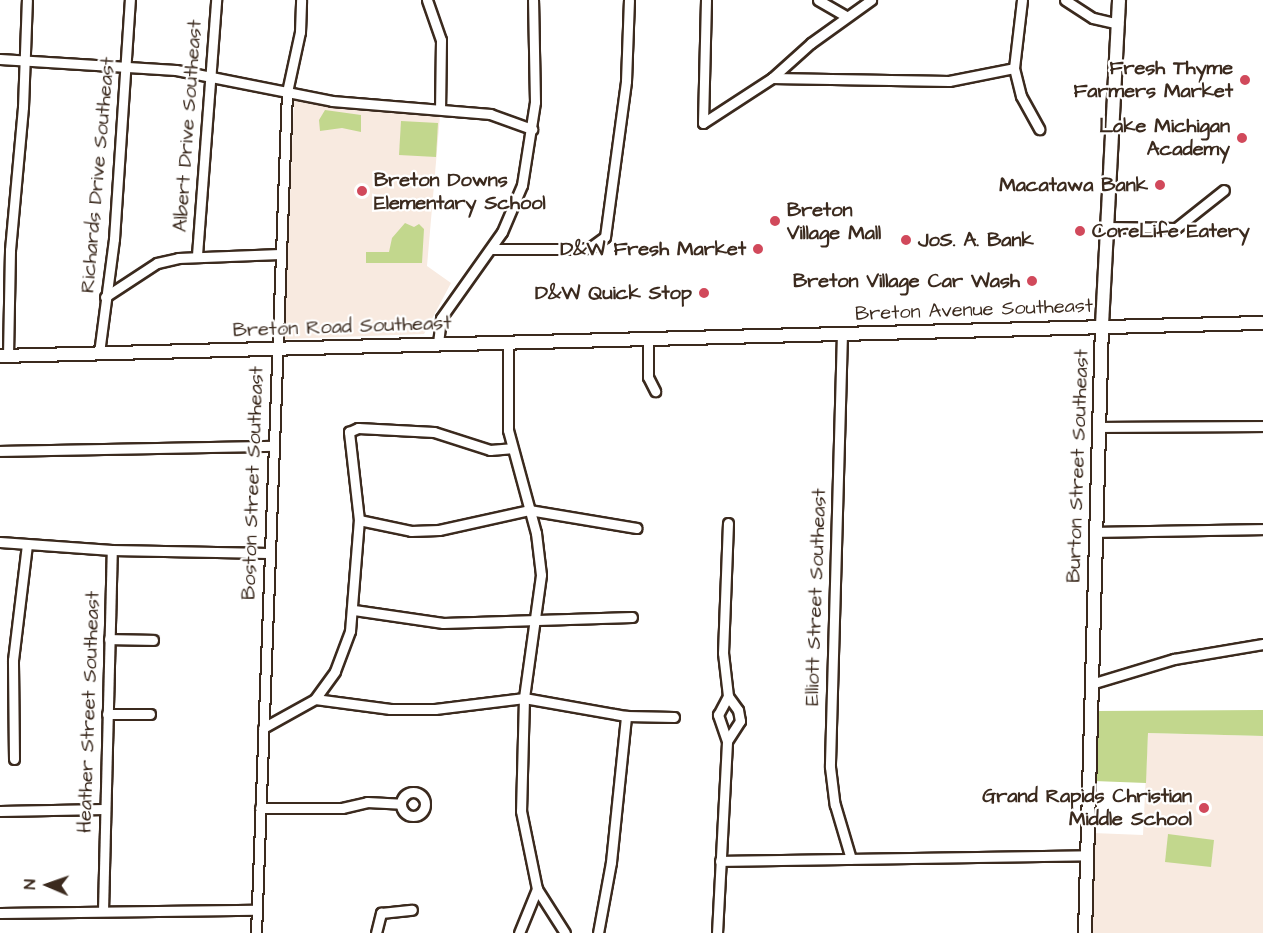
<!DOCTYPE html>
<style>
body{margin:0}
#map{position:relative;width:1263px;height:933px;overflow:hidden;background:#fff;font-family:"Architects Daughter",sans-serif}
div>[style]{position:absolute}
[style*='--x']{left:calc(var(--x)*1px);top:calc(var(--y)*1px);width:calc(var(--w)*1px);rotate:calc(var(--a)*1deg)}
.built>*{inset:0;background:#f8eae0}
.green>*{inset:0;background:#c2d78d}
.roads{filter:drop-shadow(2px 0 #3b2a1e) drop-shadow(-2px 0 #3b2a1e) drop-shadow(0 2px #3b2a1e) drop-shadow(0 -2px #3b2a1e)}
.minor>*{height:9px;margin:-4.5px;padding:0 4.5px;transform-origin:4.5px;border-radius:4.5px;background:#fff}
.minor>.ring{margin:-4.5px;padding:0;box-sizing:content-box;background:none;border:9px solid #fff;border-radius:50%}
.major>*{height:12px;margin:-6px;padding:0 6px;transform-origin:6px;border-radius:6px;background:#fff}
.dots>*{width:16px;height:16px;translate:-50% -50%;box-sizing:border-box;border:3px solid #fff;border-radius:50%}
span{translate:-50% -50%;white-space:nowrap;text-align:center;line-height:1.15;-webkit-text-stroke:4.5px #fff;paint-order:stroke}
.poi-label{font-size:20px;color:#3b2a1e;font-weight:700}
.right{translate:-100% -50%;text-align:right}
.left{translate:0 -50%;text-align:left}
.street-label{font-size:20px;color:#3b2a1e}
.north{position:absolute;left:18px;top:855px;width:60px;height:60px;-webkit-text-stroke:4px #fff;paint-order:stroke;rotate:272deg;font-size:16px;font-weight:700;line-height:24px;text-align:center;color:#3b2a1e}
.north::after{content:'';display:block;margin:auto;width:21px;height:27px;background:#3b2a1e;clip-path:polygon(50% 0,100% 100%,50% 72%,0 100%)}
</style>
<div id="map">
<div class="built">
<div style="clip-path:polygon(294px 101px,440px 116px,427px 266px,451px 283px,424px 334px,284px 339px)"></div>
<div style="clip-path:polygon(1148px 733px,1263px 736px,1263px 933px,1091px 933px,1093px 833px,1143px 835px)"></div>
</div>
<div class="green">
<div style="clip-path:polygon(325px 110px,361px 115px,361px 132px,342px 128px,320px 131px,319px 120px)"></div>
<div style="clip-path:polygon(401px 121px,438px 123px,436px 157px,399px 155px)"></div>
<div style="clip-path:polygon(405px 223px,414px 227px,419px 224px,424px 229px,422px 263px,366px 263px,366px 252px,389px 252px,392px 238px)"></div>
<div style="clip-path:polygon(1263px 710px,1263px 736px,1148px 733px,1146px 783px,1094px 781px,1097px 711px)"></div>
<div style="clip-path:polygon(1168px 834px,1214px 840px,1211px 867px,1165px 862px)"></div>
</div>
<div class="roads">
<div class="minor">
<div style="--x:427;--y:0;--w:42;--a:70.7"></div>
<div style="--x:441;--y:40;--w:69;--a:90.8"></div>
<div style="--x:706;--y:0;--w:123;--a:91.4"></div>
<div style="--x:703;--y:123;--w:82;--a:-33.1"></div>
<div style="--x:772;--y:78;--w:52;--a:-41.9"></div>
<div style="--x:811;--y:43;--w:74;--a:-35.6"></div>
<div style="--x:818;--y:0;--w:32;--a:30"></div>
<div style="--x:1022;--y:0;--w:68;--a:96.7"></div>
<div style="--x:1014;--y:68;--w:29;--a:76"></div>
<div style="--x:1021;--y:96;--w:38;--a:61"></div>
<div style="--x:1065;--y:0;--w:33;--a:33"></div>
<div style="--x:1093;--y:18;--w:26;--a:13"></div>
<div style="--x:0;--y:59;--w:176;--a:3.6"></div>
<div style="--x:176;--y:70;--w:159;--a:11.2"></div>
<div style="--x:332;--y:101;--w:159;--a:4.7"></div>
<div style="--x:490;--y:114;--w:45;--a:19.7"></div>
<div style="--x:772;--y:78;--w:177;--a:1"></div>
<div style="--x:949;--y:81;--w:66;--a:-11.3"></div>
<div style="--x:1107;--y:227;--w:69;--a:0.8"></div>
<div style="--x:1176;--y:228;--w:61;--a:-38.4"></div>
<div style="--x:492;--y:249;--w:89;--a:0"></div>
<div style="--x:581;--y:249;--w:10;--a:-11"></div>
<div style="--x:591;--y:247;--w:17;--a:-36"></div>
<div style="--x:605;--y:237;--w:157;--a:-82.3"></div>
<div style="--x:626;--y:81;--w:81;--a:-87.9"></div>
<div style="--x:197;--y:255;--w:256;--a:-85.7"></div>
<div style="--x:105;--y:297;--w:62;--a:-33.2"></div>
<div style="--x:157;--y:263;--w:22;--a:-13"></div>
<div style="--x:178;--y:258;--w:102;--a:-2.2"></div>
<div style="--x:842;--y:333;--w:434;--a:91.6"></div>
<div style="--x:830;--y:767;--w:38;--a:83"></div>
<div style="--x:835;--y:805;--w:56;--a:73.5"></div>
<div style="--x:648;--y:337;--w:40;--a:90"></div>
<div style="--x:648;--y:377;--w:16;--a:63"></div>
<div style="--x:508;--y:342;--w:88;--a:90"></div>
<div style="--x:508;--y:430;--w:107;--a:74.8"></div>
<div style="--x:536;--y:533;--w:42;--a:83.2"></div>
<div style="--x:541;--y:575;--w:124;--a:97.9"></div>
<div style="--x:524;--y:698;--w:113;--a:91.5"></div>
<div style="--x:521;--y:811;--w:80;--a:78.4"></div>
<div style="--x:537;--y:889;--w:52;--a:57.5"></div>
<div style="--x:438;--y:343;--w:25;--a:-83"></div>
<div style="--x:441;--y:318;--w:105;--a:-54.7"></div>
<div style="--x:502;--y:232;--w:51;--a:-66.9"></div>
<div style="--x:522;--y:185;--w:84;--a:-81.1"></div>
<div style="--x:535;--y:102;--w:102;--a:-91.1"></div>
<div style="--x:99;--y:353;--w:115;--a:-82.5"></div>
<div style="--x:114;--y:239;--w:240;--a:-86.2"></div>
<div style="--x:8;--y:355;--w:105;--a:-88.9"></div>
<div style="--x:10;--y:250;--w:144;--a:-84.8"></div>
<div style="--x:23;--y:107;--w:107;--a:-87.9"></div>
<div style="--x:1099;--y:427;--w:164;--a:-0.3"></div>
<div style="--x:0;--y:451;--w:272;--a:-1.1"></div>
<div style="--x:359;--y:520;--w:53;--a:11.9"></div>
<div style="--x:411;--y:531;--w:28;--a:-2"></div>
<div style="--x:439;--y:530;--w:92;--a:-12.5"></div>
<div style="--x:529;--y:510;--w:109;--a:9.5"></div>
<div style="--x:1095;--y:532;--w:168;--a:-1"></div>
<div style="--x:0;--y:542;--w:112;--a:4.1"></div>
<div style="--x:112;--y:550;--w:156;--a:1.1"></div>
<div style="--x:354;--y:610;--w:90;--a:8.3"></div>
<div style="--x:443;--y:623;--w:189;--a:-1.8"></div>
<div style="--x:109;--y:639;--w:44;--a:1.3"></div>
<div style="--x:1091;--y:684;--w:87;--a:-16.8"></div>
<div style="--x:1174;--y:659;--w:90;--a:-9.6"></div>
<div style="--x:315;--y:699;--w:76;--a:7.6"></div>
<div style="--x:390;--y:709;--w:45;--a:0"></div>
<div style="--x:435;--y:709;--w:90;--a:-7"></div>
<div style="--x:524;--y:698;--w:104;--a:10"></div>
<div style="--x:626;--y:716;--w:48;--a:1.2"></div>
<div style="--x:107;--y:714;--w:43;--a:0"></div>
<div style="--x:263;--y:728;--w:60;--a:-29.1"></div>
<div style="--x:315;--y:699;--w:34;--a:-54"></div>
<div style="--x:335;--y:671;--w:43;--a:-69.4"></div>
<div style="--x:350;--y:631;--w:111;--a:-85.4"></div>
<div style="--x:359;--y:520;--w:89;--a:-96.5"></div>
<div style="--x:349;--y:432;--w:10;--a:-24"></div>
<div style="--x:358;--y:428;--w:76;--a:3"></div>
<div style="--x:434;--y:432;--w:59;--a:17.8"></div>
<div style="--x:490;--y:450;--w:21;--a:-5"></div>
<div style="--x:727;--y:741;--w:24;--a:-57"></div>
<div style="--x:740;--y:721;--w:11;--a:-100"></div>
<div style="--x:738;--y:710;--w:17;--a:-126"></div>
<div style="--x:14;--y:759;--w:99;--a:-90.6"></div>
<div style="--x:13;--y:660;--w:116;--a:-83.1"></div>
<div class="ring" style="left:401px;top:792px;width:15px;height:15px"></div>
<div style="--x:260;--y:808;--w:82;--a:0"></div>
<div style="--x:342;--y:808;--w:26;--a:-13"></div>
<div style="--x:367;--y:802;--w:34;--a:3"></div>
<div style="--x:0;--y:811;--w:104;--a:-1.1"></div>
<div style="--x:720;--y:861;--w:367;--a:-0.9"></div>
<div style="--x:103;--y:911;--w:361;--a:-88.6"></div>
<div style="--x:0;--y:913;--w:256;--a:-0.7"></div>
<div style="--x:256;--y:933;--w:842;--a:-87.89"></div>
<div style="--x:287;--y:92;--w:61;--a:-77.8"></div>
<div style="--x:300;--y:32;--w:32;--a:-88"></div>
<div style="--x:376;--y:933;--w:21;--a:-76"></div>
<div style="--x:381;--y:913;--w:31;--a:-6"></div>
<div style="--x:519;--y:933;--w:48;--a:-67.8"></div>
<div style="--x:598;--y:933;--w:72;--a:-79.6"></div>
<div style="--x:611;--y:862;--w:147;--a:-84.1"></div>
<div style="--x:717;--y:933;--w:192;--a:-87"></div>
<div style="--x:727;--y:741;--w:28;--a:-109"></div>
<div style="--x:718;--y:715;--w:21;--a:-62"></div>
<div style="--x:728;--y:696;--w:43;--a:-96.6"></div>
<div style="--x:723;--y:653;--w:130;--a:-87.8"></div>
</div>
<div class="major">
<div style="--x:0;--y:356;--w:1263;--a:-1.5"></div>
<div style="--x:1085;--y:933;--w:608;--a:-88.4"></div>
<div style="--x:1102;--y:325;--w:325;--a:-87"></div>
</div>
</div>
<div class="dots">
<div style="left:1245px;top:80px;background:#d1495b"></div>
<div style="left:1242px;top:138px;background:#d1495b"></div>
<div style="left:1160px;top:185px;background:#d1495b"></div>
<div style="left:362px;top:191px;background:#d1495b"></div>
<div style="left:775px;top:221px;background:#d1495b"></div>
<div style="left:1080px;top:231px;background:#d1495b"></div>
<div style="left:906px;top:240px;background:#d1495b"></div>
<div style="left:758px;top:249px;background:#d1495b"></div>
<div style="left:1032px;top:281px;background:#d1495b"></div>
<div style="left:704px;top:293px;background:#d1495b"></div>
<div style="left:1204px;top:808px;background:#d1495b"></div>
</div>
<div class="poi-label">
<span class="right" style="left:1233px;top:80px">Fresh Thyme<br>Farmers Market</span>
<span class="right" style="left:1230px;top:138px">Lake Michigan<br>Academy</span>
<span class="left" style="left:374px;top:192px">Breton Downs<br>Elementary School</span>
<span class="right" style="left:1148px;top:185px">Macatawa Bank</span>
<span class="left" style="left:787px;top:222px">Breton<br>Village Mall</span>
<span class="left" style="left:1092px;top:231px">CoreLife Eatery</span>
<span class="left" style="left:918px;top:240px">JoS. A. Bank</span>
<span class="right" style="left:746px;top:249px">D&amp;W Fresh Market</span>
<span class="right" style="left:1020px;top:281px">Breton Village Car Wash</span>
<span class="right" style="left:692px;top:293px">D&amp;W Quick Stop</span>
<span class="right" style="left:1192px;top:808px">Grand Rapids Christian<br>Middle School</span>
</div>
<div class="street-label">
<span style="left:188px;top:126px;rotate:-86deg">Albert Drive Southeast</span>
<span style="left:98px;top:175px;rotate:-85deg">Richards Drive Southeast</span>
<span style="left:974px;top:310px;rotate:-2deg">Breton Avenue Southeast</span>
<span style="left:342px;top:327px;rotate:-2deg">Breton Road Southeast</span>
<span style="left:1078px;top:466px;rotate:-88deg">Burton Street Southeast</span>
<span style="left:253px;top:483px;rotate:-88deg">Boston Street Southeast</span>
<span style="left:816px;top:597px;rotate:-88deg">Elliott Street Southeast</span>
<span style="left:89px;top:712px;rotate:-88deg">Heather Street Southeast</span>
</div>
<div class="north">N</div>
</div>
